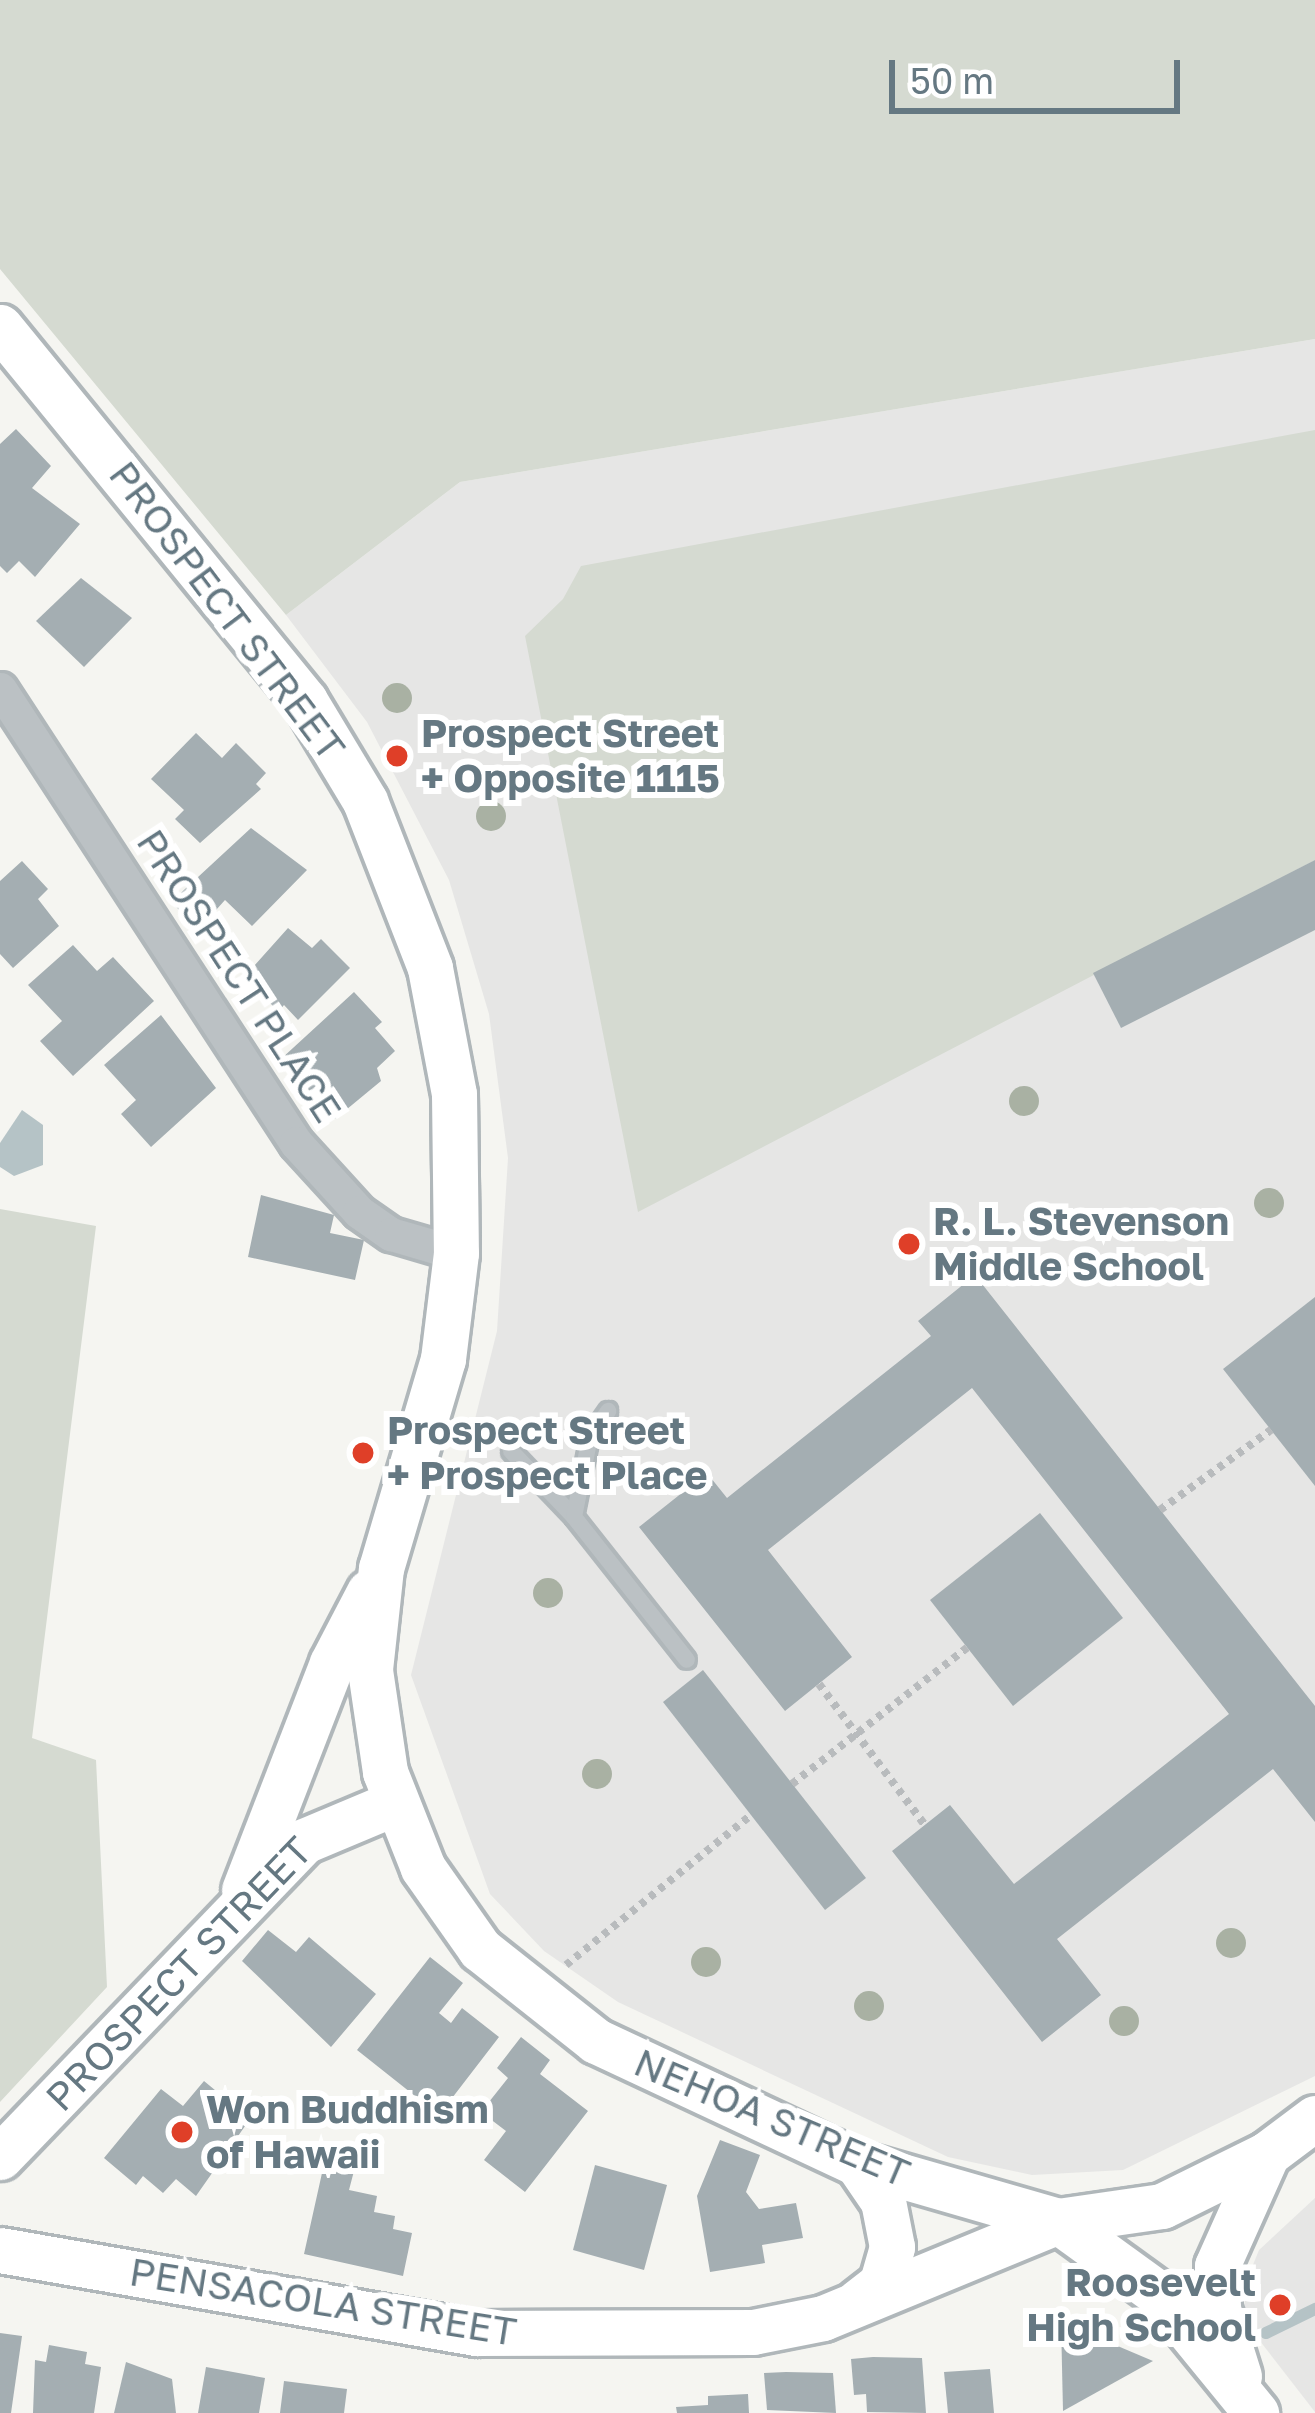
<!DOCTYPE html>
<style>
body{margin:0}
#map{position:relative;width:1315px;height:2413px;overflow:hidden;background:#f5f5f1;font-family:"Golos Text",sans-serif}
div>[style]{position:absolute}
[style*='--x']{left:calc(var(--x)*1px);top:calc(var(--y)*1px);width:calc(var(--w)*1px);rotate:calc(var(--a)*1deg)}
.built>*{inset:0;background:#e6e6e5}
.green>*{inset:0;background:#d5dad1}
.water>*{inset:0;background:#b5c3c6}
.stream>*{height:12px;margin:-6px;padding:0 6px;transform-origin:6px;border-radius:6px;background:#b5c3c6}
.building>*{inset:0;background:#a4aeb2}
.path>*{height:8px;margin-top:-4px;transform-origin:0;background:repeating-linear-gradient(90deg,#b8bbbd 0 6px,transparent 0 12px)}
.roads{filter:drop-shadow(3px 0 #b0b7ba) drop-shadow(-3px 0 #b0b7ba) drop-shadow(0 3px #b0b7ba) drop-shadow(0 -3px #b0b7ba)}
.lane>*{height:16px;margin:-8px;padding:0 8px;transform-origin:8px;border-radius:8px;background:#bbc1c4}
.street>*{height:33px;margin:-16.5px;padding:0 16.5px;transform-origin:16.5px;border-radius:16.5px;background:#bbc1c4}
.secondary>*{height:45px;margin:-22.5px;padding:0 22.5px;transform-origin:22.5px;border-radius:22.5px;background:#fff}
.trees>*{width:30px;height:30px;margin:-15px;border-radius:50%;background:#a9b1a3}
.dots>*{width:33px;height:33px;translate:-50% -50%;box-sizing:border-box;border:6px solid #fff;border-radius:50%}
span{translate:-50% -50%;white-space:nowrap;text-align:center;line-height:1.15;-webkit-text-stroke:12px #fff;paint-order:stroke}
.street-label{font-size:39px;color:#657882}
.poi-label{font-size:39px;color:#657882;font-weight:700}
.left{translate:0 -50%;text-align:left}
.right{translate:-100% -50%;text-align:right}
.scale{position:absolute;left:889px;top:60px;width:291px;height:54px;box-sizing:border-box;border:6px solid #657882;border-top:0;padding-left:15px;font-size:36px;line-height:42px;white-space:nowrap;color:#657882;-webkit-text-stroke:9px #fff;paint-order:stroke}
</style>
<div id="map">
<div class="built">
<div style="clip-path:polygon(1315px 339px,1315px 2076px,1123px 2170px,1032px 2175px,948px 2157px,618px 2002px,544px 1951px,490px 1894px,411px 1675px,497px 1331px,508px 1158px,489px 1014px,449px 880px,367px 722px,286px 615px,460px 482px)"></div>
<div style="clip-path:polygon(1315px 2198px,1315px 2412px,1246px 2323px,1244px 2287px,1259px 2250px)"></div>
</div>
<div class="green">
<div style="clip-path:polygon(0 0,1315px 0,1315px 339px,460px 482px,286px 615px,0 269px)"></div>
<div style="clip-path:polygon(1315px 430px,1315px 860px,638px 1212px,525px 636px,563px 599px,581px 566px)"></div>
<div style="clip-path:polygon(0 1209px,96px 1226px,32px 1738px,96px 1760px,107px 1987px,0 2102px)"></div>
</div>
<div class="water">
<div style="clip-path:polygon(22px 1110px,43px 1125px,43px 1165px,14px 1176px,0 1167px,0 1143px)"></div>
</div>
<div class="stream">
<div style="--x:1266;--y:2333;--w:55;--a:-26.1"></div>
</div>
<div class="building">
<div style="clip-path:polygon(16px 429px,51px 466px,32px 488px,80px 524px,35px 577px,19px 561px,7px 573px,0 566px,0 444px)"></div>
<div style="clip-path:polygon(81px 578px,132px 618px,84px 667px,36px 621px)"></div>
<div style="clip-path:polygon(196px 733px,222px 758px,236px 743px,266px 773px,256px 784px,261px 789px,200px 843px,175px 819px,184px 810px,151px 779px)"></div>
<div style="clip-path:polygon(251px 828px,307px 870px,252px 926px,225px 900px,199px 929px,171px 902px)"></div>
<div style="clip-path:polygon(1315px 860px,1315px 930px,1121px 1028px,1093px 973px)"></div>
<div style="clip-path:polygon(22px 861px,48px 889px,38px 899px,59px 926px,13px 968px,0 954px,0 881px)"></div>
<div style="clip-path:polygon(288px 928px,312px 948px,321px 939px,350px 968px,298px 1020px,284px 1005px,278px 1012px,246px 975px)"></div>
<div style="clip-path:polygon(73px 945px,97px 971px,113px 957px,154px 1001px,73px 1076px,40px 1041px,62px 1021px,28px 985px)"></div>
<div style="clip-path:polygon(354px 992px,382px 1022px,375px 1028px,395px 1051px,377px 1068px,381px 1081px,335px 1119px,281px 1059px)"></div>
<div style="clip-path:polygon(161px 1015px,216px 1088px,151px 1147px,121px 1114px,136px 1100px,104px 1065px)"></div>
<div style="clip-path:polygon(261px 1195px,334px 1215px,330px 1233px,364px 1240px,355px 1280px,248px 1257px)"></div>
<div style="clip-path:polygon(975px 1275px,1315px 1706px,1315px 1822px,1273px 1769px,1057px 1939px,1101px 1995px,1042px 2042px,892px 1851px,950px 1805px,1014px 1884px,1229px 1714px,972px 1388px,768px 1550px,852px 1657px,785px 1711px,639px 1527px,707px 1473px,727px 1498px,931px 1336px,918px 1321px)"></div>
<div style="clip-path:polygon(1315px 1297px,1315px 1486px,1223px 1369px)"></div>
<div style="clip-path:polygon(1040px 1513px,1123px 1618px,1013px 1706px,930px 1600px)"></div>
<div style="clip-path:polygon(703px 1670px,866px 1878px,825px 1910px,663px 1702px)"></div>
<div style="clip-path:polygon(268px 1930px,296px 1952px,309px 1937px,376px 1994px,331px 2047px,242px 1961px)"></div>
<div style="clip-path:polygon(430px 1957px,463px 1983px,439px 2013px,451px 2023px,462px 2008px,499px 2037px,439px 2115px,357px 2050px)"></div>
<div style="clip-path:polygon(521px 2037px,550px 2060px,540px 2074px,588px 2111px,525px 2192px,484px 2160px,506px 2131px,481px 2112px,508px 2078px,497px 2068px)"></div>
<div style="clip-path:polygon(204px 2081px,250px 2119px,196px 2196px,176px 2179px,163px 2193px,143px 2176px,136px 2185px,104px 2158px,161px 2089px,183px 2106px)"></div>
<div style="clip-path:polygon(720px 2140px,760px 2155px,746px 2192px,759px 2209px,796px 2203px,803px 2238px,762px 2245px,765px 2263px,710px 2272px,697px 2196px)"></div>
<div style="clip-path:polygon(324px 2164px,354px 2171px,349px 2190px,377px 2196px,374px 2212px,395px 2216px,393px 2229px,412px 2233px,403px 2276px,304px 2254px)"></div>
<div style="clip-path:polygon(595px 2165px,667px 2185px,644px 2270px,573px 2250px)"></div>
<div style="clip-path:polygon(1061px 2322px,1153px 2361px,1063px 2411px)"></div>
<div style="clip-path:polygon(0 2333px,22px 2336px,11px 2413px,0 2413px)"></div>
<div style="clip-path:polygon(49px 2345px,87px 2352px,85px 2364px,101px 2367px,94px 2413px,33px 2413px,35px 2360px,46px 2362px)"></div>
<div style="clip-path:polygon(873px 2357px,922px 2358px,926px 2413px,867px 2412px,866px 2394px,854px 2395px,851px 2359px)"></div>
<div style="clip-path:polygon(126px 2362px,172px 2379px,176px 2413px,114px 2413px)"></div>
<div style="clip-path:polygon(206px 2367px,265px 2378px,259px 2413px,198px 2413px)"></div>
<div style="clip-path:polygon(990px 2369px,994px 2413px,948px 2413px,944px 2372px)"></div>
<div style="clip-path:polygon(786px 2372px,833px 2373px,836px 2413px,767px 2410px,764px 2373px)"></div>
<div style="clip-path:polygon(284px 2381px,347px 2389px,344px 2413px,280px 2413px)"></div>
<div style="clip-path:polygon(748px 2394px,749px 2413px,677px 2413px,676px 2407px,708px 2405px,708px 2396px)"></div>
</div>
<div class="path">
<div style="--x:1160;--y:1510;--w:137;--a:-35.8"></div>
<div style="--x:819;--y:1684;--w:176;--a:53.1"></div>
<div style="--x:792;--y:1784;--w:222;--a:-37.9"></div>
<div style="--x:566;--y:1965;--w:238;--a:-39"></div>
</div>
<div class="roads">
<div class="lane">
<div style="--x:511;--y:1451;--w:91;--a:46.3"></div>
<div style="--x:574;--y:1517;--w:182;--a:51.7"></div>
<div style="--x:574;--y:1517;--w:82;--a:-78.7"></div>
<div style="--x:590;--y:1437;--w:32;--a:-55"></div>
</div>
<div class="street">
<div style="--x:0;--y:689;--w:542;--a:56.9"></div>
<div style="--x:296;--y:1143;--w:93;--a:47.6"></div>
<div style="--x:359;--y:1212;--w:39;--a:35"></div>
<div style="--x:391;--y:1234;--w:68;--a:16.3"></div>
</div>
<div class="secondary">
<div style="--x:0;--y:327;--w:483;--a:50.8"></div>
<div style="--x:305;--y:701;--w:117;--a:59"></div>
<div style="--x:365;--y:801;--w:179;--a:68.7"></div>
<div style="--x:430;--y:968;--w:128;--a:79.2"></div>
<div style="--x:454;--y:1094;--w:159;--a:89.3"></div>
<div style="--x:456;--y:1253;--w:107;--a:97"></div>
<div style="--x:443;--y:1359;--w:218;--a:106.5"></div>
<div style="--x:381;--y:1568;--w:103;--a:96.2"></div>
<div style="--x:370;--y:1670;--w:103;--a:81.6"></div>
<div style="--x:385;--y:1772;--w:103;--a:68.4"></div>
<div style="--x:423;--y:1868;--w:99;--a:54.9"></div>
<div style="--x:480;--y:1949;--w:148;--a:38.4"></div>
<div style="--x:596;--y:2041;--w:288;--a:25.1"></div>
<div style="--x:857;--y:2163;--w:209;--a:16.1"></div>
<div style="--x:1058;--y:2221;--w:125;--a:35.9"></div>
<div style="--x:1159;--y:2294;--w:154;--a:50.8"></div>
<div style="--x:244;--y:1890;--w:243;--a:-68.8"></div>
<div style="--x:332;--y:1663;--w:80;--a:-62.5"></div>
<div style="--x:0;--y:2157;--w:438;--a:-46.1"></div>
<div style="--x:304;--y:1841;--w:99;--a:-22.7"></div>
<div style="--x:857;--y:2163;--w:46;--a:55.6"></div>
<div style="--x:883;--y:2201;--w:47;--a:78.9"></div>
<div style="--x:892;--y:2247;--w:37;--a:106"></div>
<div style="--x:882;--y:2283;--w:31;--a:142"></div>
<div style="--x:0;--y:2250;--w:483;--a:9.9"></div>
<div style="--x:476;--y:2333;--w:277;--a:-0.2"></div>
<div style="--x:753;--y:2332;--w:71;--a:-11.3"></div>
<div style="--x:823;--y:2318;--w:254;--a:-22.4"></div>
<div style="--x:1058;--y:2221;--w:105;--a:-8.2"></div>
<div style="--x:1162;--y:2206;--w:117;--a:-26.3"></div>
<div style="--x:1267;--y:2154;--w:60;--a:-36.9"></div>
<div style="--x:1239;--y:2376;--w:70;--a:-107.4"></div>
<div style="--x:1218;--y:2309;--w:43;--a:-91.3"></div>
<div style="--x:1217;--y:2266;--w:123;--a:-65.9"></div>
</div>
</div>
<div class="trees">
<div style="left:397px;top:698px"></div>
<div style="left:491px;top:816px"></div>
<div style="left:1024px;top:1101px"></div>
<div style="left:1269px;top:1203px"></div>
<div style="left:548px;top:1593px"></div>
<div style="left:597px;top:1774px"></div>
<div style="left:1231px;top:1943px"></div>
<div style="left:706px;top:1962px"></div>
<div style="left:869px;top:2006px"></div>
<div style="left:1124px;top:2021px"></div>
</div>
<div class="dots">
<div style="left:397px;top:756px;background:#df3f28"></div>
<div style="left:909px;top:1244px;background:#df3f28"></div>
<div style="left:363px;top:1453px;background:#df3f28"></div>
<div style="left:182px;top:2132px;background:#df3f28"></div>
<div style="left:1280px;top:2305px;background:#df3f28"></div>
</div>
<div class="street-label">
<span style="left:227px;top:611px;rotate:53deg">PROSPECT STREET</span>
<span style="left:239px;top:976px;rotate:57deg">PROSPECT PLACE</span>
<span style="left:179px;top:1974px;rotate:-46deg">PROSPECT STREET</span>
<span style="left:772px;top:2118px;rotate:23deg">NEHOA STREET</span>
<span style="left:323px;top:2302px;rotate:9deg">PENSACOLA STREET</span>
</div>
<div class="poi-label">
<span class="left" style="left:421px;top:756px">Prospect Street<br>+ Opposite 1115</span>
<span class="left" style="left:933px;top:1244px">R. L. Stevenson<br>Middle School</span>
<span class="left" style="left:387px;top:1453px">Prospect Street<br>+ Prospect Place</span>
<span class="left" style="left:206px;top:2132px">Won Buddhism<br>of Hawaii</span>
<span class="right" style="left:1256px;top:2305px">Roosevelt<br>High School</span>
</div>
<div class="scale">50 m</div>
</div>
